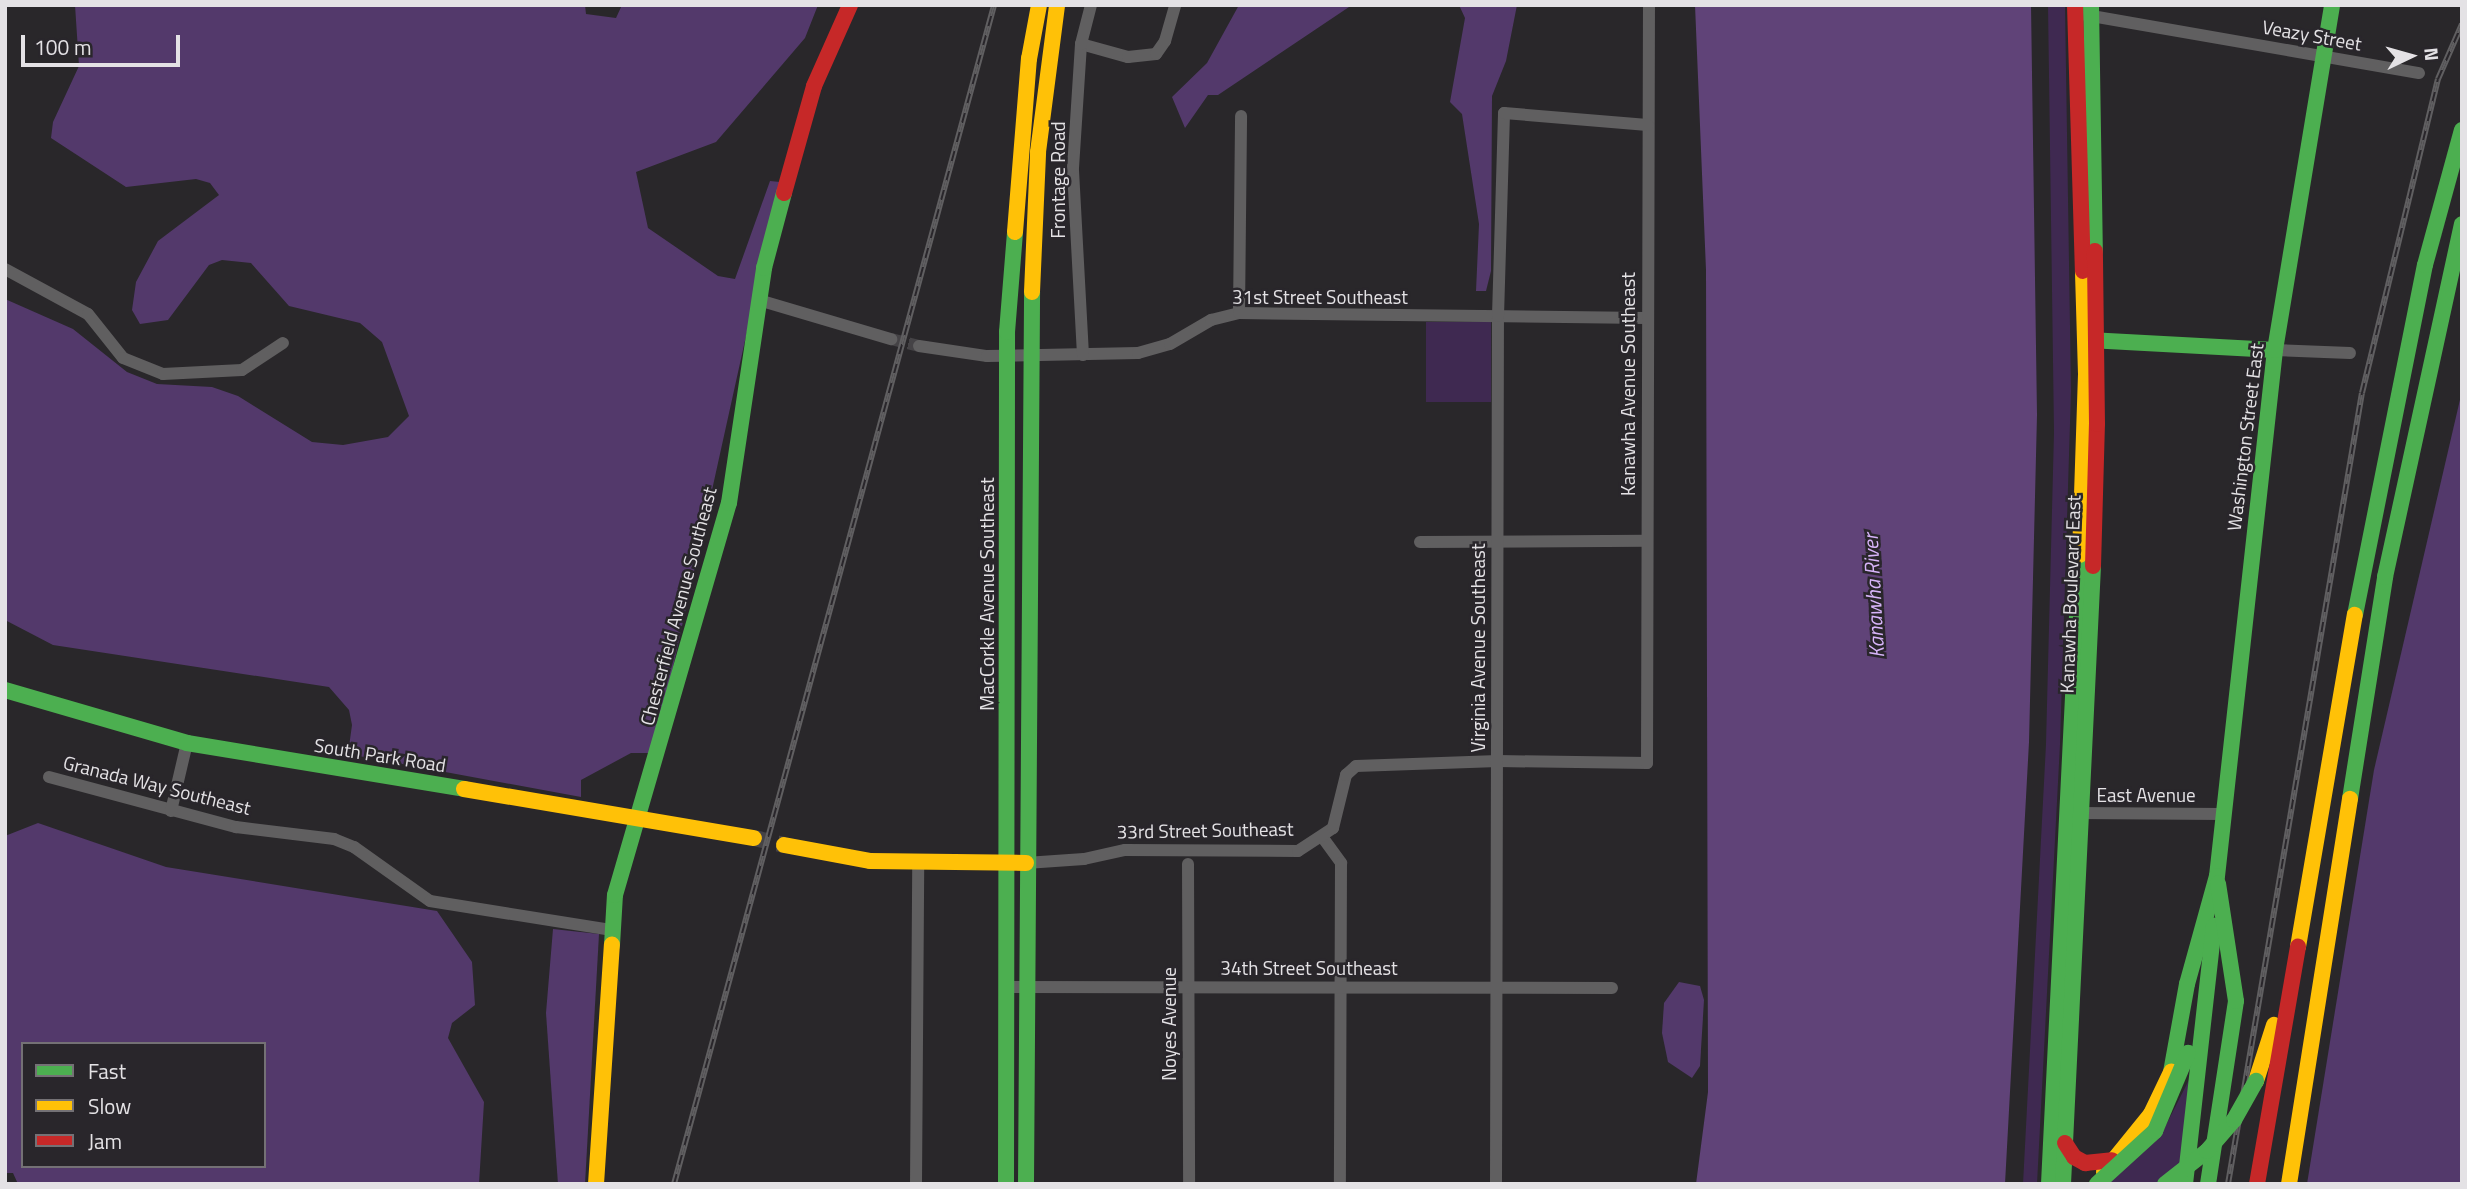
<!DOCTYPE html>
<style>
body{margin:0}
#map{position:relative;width:2467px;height:1189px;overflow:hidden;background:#29272a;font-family:"Titillium Web",sans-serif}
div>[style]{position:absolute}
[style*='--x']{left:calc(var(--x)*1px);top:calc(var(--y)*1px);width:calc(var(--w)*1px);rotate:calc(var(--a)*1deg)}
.green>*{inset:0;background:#3f2951}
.forest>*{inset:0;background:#53396b}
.water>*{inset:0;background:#604378}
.street-tunnel>*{height:12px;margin-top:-6px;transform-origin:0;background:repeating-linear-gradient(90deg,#454346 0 12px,transparent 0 18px)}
.secondary-tunnel>*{height:16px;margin-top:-8px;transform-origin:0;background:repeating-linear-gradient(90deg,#454346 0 16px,transparent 0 24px)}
.street>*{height:12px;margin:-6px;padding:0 6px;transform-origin:6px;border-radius:6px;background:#605f60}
.fast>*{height:16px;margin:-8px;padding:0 8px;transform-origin:8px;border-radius:8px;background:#4caf50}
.slow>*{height:16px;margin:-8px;padding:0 8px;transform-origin:8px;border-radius:8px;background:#ffc107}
.jam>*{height:16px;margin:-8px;padding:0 8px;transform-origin:8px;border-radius:8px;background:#c62828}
.rail>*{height:6px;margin-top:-3px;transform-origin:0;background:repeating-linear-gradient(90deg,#29262b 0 10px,#605f61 0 20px);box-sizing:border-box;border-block:2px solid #605f61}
.fast-bridge>*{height:16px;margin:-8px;padding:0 8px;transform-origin:8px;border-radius:8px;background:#4caf50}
span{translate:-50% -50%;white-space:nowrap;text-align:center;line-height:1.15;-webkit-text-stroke:5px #29262b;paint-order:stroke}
.street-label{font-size:19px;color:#e4e2e5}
.water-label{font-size:21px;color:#d7b4f9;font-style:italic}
.frame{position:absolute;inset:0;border:7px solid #e4e2e5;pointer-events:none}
.legend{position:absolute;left:21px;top:1042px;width:245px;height:126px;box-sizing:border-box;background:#29262b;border:2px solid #747175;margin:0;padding:9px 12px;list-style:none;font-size:21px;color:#e4e2e5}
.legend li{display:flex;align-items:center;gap:14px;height:35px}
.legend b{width:35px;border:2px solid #747175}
.north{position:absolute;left:2376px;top:21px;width:70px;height:70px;-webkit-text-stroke:5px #29262b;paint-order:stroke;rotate:85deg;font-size:19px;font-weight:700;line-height:28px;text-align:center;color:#e4e2e5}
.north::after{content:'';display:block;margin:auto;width:24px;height:32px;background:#e4e2e5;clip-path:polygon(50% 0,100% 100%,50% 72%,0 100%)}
.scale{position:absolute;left:21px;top:35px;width:159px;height:32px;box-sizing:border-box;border:4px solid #e4e2e5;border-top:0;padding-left:9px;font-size:21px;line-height:24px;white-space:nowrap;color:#e4e2e5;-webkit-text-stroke:5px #29262b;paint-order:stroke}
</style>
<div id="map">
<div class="green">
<div style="clip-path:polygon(2048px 5px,2065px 5px,2071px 391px,2060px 744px,2037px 1184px,2023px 1184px,2046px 744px,2054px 432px)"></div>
<div style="clip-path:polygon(1426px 322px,1491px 322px,1491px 402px,1426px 402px)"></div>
<div style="clip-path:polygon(2195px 1068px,2182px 1184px,2106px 1184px,2163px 1131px)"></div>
</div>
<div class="forest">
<div style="clip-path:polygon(75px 5px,585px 5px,586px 14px,616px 18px,622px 5px,818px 5px,805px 38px,716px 142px,636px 172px,648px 228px,718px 276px,735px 279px,770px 181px,780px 182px,654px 753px,631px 753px,581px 780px,581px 797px,348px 754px,352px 725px,349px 710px,329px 687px,53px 645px,5px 620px,5px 299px,73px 329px,127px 372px,157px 384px,212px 387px,238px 396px,312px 442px,343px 445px,388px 437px,409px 416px,382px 342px,360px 323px,289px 306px,251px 263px,222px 260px,209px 265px,168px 320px,140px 324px,132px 310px,136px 282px,158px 241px,219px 195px,210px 183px,196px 179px,126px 187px,51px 138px,53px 122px,79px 66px)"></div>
<div style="clip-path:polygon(1239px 5px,1352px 5px,1218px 95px,1208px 95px,1185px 128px,1172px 97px,1207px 63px)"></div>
<div style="clip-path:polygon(1459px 5px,1517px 5px,1506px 61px,1492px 96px,1491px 271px,1486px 291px,1476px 291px,1479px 224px,1462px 114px,1450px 102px,1465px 18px)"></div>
<div style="clip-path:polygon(2462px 391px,2462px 1184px,2307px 1184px,2374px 770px)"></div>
<div style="clip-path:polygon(evenodd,38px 823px,166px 867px,437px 911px,472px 962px,475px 1005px,452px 1023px,448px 1038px,484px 1102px,479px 1184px,18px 1184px,13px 1173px,5px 1173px,5px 836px,38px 823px,23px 1044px,264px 1044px,264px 1166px,23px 1166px,23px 1044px)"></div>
<div style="clip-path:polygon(553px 929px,599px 934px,585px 1184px,558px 1184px,546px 1013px)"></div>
<div style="clip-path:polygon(1679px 982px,1700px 986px,1704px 1000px,1700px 1066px,1692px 1078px,1668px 1062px,1662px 1033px,1664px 1003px)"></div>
</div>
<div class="water">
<div style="clip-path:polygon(1695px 5px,2031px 5px,2037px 415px,2029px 742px,2005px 1184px,1696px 1184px,1708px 1092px,1706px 270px)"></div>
</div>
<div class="street-tunnel">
<div style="--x:891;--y:339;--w:29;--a:14"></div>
</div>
<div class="secondary-tunnel">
<div style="--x:754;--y:838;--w:31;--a:13"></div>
</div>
<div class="street">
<div style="--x:2086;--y:15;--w:338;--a:9.9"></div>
<div style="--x:1081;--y:44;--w:49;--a:15.5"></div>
<div style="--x:1128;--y:57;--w:28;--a:-6"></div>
<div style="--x:1156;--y:54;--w:16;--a:-55"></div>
<div style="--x:1165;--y:41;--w:37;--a:-74"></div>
<div style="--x:5;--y:269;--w:94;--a:28.5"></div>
<div style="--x:88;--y:314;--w:56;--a:51.5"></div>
<div style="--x:123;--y:358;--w:43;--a:21.8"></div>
<div style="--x:163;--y:374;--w:79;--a:-2.9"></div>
<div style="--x:242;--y:370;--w:49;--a:-33.4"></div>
<div style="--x:759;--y:300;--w:138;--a:16.5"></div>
<div style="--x:1239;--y:313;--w:197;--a:-89.4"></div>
<div style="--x:919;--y:346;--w:69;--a:8.4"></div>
<div style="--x:987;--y:356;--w:151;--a:-1.1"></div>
<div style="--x:1138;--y:353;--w:33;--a:-16"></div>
<div style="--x:1170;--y:344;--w:48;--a:-30.3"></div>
<div style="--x:1211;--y:320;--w:29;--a:-14"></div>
<div style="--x:1239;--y:313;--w:407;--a:0.7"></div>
<div style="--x:2275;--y:350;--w:75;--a:2.3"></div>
<div style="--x:1083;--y:355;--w:187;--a:-93.1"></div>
<div style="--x:1073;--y:168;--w:124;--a:-86.3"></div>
<div style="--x:1081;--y:44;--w:40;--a:-75.6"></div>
<div style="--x:1420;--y:542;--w:227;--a:-0.3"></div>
<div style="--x:49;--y:777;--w:194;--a:15"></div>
<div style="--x:236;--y:827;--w:99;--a:7"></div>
<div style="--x:334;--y:839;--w:22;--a:22"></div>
<div style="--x:354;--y:847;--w:93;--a:35.4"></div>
<div style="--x:430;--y:901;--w:183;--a:9.1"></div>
<div style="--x:171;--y:811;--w:70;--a:-76.8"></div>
<div style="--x:2077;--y:813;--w:145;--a:0.4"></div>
<div style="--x:1323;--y:838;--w:31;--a:54"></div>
<div style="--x:1341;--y:863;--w:321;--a:90.2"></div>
<div style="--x:1026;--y:863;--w:58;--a:-3.9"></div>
<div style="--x:1084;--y:859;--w:42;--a:-12.4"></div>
<div style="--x:1125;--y:850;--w:173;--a:0.3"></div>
<div style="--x:1298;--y:851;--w:42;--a:-33.3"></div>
<div style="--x:1333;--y:828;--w:55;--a:-76.2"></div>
<div style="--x:1346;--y:775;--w:13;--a:-42"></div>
<div style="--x:1356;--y:766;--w:142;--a:-2"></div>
<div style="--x:1498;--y:761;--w:149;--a:0.8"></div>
<div style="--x:1647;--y:763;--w:758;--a:-89.85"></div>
<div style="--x:1188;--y:864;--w:320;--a:89.8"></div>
<div style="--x:1006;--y:987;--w:606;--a:0.09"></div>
<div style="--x:916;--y:1184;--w:322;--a:-89.6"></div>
<div style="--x:1496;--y:1184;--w:868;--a:-89.87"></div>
<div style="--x:1498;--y:316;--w:203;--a:-88.3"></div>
<div style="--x:1504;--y:113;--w:144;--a:4.8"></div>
</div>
<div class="fast">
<div style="--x:2091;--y:5;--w:246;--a:89.1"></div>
<div style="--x:2089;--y:340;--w:186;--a:3.1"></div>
<div style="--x:2275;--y:350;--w:529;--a:96.29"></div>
<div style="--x:2217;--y:876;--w:112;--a:105.5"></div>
<div style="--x:2187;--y:984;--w:89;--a:100.3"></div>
<div style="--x:2275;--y:350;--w:350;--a:-80.6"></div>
<div style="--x:2355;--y:615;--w:357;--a:-78.7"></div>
<div style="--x:2425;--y:265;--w:140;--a:-74.7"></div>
<div style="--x:5;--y:690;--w:190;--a:16.2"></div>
<div style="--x:187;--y:743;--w:281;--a:9.4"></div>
<div style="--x:2350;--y:799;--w:225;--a:-81"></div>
<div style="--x:2385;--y:577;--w:361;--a:-77.7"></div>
<div style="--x:612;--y:945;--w:50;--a:-86.6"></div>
<div style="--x:615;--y:895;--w:408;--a:-73.8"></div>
<div style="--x:729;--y:503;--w:238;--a:-81.5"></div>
<div style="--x:764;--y:268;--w:78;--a:-75.1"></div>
<div style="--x:1006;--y:1184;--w:852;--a:-89.93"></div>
<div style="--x:1007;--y:332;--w:100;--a:-85.4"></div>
<div style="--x:1026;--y:1184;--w:892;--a:-89.61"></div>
<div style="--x:2049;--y:1184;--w:630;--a:-87.18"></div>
<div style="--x:2063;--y:1184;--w:619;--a:-87.22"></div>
<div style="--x:2185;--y:1184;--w:260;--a:-83.6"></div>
<div style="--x:2208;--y:1184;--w:185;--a:-81.3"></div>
<div style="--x:2236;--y:1001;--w:119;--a:-98.7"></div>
</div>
<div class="slow">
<div style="--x:1015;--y:232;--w:174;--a:-85.4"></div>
<div style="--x:1029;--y:59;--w:55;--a:-79.5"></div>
<div style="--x:1032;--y:292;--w:140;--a:-87.5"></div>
<div style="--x:1038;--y:152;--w:148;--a:-82.6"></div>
<div style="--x:2080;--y:555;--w:181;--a:-88.1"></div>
<div style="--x:2086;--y:374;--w:103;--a:-91.7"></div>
<div style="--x:464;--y:789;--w:294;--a:9.6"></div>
<div style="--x:784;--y:845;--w:87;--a:10.5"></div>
<div style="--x:870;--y:861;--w:156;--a:0.7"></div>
<div style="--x:2298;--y:947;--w:337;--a:-80.3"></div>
<div style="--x:2256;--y:1081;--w:59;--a:-72.2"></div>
<div style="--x:2104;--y:1172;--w:75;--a:-51"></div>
<div style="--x:2151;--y:1114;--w:47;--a:-64.5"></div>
<div style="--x:596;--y:1184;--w:240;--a:-86.2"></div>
<div style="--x:2289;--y:1184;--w:390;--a:-81"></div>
</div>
<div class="jam">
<div style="--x:2075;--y:5;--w:266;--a:88.3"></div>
<div style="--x:784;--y:193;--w:111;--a:-74.3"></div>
<div style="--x:814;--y:86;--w:89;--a:-66"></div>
<div style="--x:2093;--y:566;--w:142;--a:-88.4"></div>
<div style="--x:2097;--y:424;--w:173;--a:-90.7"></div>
<div style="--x:2065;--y:1143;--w:17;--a:57"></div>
<div style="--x:2074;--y:1157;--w:13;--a:29"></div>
<div style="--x:2085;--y:1163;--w:27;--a:-6"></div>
<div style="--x:2257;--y:1184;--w:241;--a:-80.2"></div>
</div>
<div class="rail">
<div style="--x:674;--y:1184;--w:1222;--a:-74.81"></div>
<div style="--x:2228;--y:1184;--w:802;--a:-80.39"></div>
<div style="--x:2362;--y:393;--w:323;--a:-76.4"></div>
<div style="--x:2438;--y:79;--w:60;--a:-66.4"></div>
</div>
<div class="fast-bridge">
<div style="--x:2097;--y:1184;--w:79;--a:-42.4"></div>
<div style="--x:2155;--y:1131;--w:85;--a:-67.1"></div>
<div style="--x:2165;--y:1184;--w:53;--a:-38.2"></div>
<div style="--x:2207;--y:1151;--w:41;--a:-48.9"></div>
<div style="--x:2234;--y:1120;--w:45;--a:-60.6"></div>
</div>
<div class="street-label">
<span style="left:2312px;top:35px;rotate:10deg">Veazy Street</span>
<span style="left:1058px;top:180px;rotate:-90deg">Frontage Road</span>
<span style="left:1320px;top:297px">31st Street Southeast</span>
<span style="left:1628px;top:384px;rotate:-90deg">Kanawha Avenue Southeast</span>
<span style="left:2245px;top:437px;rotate:-83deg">Washington Street East</span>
<span style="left:987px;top:594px;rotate:-90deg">MacCorkle Avenue Southeast</span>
<span style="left:2070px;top:594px;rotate:-88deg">Kanawha Boulevard East</span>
<span style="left:678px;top:606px;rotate:-75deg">Chesterfield Avenue Southeast</span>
<span style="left:1478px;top:648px;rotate:-90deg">Virginia Avenue Southeast</span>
<span style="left:380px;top:755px;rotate:9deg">South Park Road</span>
<span style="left:157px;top:785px;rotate:14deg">Granada Way Southeast</span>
<span style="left:2146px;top:795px">East Avenue</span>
<span style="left:1205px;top:830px;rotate:-1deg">33rd Street Southeast</span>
<span style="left:1309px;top:968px">34th Street Southeast</span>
<span style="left:1169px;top:1024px;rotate:-90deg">Noyes Avenue</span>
</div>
<div class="water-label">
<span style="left:1873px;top:596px;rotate:-93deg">Kanawha River</span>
</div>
<div class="frame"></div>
<ul class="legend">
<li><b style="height:9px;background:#4caf50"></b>Fast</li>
<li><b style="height:9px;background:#ffc107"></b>Slow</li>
<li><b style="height:9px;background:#c62828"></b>Jam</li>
</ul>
<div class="north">N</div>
<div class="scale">100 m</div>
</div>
